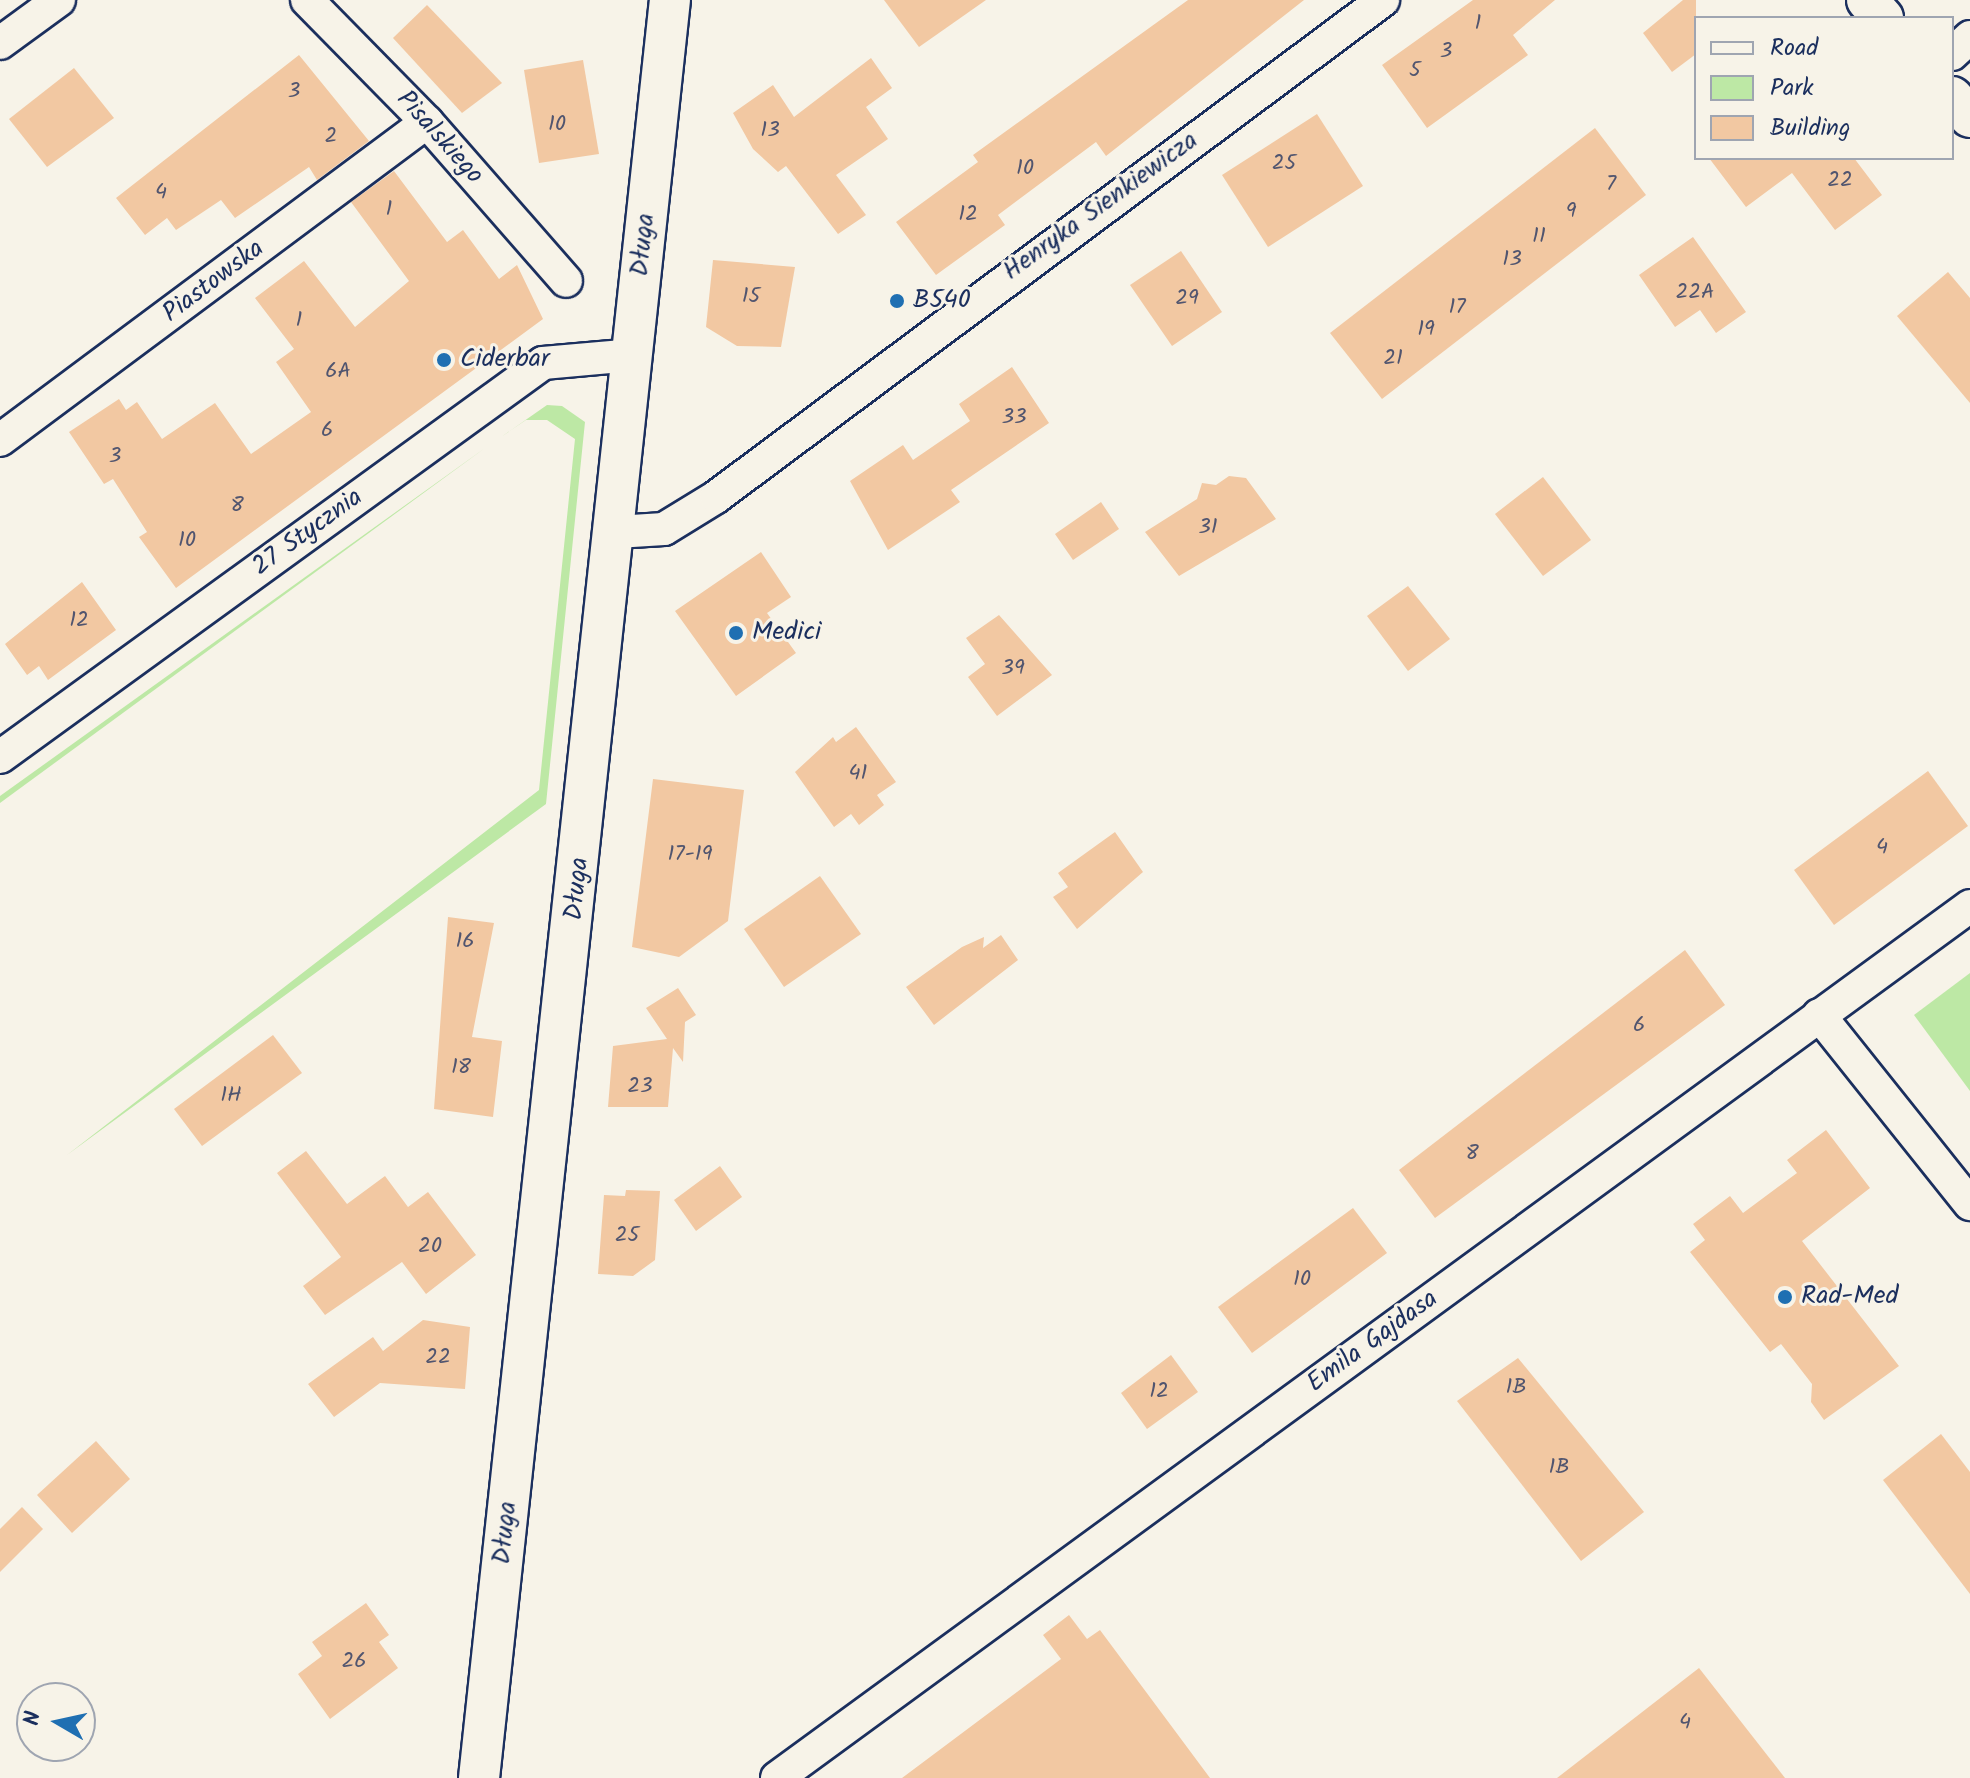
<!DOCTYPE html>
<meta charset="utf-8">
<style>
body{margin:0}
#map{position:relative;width:1970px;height:1778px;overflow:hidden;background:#f7f3e8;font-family:Kalam,sans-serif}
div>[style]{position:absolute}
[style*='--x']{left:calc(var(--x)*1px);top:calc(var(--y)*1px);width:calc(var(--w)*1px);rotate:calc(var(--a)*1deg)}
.green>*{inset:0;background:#bde8a5}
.building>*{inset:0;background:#f2c8a2}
.roads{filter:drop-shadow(2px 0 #1b2f5e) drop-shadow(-2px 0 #1b2f5e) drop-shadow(0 2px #1b2f5e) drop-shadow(0 -2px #1b2f5e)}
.minor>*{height:32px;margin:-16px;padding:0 16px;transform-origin:16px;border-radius:16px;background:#f7f3e8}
.tertiary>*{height:40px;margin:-20px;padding:0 20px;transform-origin:20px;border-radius:20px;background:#f7f3e8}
.dots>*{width:22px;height:22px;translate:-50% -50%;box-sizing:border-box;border:4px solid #f7f3e8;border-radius:50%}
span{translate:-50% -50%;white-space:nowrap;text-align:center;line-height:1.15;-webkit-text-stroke:6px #f7f3e8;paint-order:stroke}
.number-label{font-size:22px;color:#51556f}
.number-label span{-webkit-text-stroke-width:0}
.street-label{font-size:26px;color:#1b2f5e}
.poi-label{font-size:26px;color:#1b2f5e}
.left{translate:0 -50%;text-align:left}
.legend{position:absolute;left:1694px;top:16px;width:260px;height:144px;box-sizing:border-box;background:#f7f3e8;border:2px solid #9fa5b1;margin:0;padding:10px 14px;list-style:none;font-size:24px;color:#1b2f5e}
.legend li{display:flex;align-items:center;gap:16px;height:40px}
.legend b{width:40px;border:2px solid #9fa5b1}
.north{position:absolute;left:16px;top:1682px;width:80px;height:80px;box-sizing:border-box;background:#f7f3e8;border:2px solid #9fa5b1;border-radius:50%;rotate:279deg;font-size:22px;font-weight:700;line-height:32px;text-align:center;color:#1b2f5e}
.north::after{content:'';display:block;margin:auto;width:28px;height:36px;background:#1f6fb2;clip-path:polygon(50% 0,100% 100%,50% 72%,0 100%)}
</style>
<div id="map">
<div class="green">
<div style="clip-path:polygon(547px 405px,562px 406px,585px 422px,546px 804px,67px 1155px,539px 790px,575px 439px,547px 420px,526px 420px,501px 437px)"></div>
<div style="clip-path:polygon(485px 448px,0 803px,0 796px)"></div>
<div style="clip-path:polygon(1970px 973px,1970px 1091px,1914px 1015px)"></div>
</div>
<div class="building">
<div style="clip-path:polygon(884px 0,986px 0,919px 47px)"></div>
<div style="clip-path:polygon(1188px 0,1304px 0,1106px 156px,1096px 142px,998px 215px,1005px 225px,936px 275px,896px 222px,978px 162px,973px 155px)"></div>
<div style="clip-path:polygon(1473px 0,1555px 0,1513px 35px,1528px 55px,1427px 128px,1382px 65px)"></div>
<div style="clip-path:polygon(1683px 0,1696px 0,1696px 54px,1672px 72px,1643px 33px)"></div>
<div style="clip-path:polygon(427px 5px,502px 83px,462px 113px,393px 38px)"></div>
<div style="clip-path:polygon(299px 55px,369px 141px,317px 180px,309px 167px,235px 218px,221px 200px,176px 230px,167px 218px,145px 235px,116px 198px)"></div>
<div style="clip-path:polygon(871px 58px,892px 88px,866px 107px,888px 139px,836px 175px,866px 215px,838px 234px,786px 166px,778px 172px,753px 149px,733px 113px,773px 85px,794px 117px)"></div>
<div style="clip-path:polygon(583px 60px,599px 154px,539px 163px,524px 70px)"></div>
<div style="clip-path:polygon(74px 68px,114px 118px,47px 167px,9px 119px)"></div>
<div style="clip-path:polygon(1317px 114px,1363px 186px,1268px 247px,1222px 175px)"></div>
<div style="clip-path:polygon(1595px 128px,1646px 195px,1382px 399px,1330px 333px)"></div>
<div style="clip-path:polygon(1709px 158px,1854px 158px,1882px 195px,1835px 230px,1792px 173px,1746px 207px)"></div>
<div style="clip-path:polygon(394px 171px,447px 242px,463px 230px,499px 279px,517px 265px,543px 319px,176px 588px,139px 537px,147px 532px,113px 479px,104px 484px,69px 432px,119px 399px,126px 410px,137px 402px,162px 439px,215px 403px,251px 454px,311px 412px,276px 362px,294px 349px,255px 298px,304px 261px,355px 327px,409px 281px,351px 202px)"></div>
<div style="clip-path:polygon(1693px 237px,1746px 312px,1716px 333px,1700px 310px,1675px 327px,1639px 275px)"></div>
<div style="clip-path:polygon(1181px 251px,1222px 312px,1172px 346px,1130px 285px)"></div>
<div style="clip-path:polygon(713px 260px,795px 267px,781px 347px,737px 346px,706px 327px)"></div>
<div style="clip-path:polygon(1948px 272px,1970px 298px,1970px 403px,1897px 316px)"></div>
<div style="clip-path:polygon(1012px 367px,1049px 423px,951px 490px,960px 502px,888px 550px,850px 481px,903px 445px,913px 460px,970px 421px,959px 404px)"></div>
<div style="clip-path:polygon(1229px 476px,1246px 478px,1276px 519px,1179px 576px,1145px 532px,1197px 499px,1202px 483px,1216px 485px)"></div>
<div style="clip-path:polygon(1543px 477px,1591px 540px,1543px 576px,1495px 514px)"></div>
<div style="clip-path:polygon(1101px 502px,1119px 529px,1073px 560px,1055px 534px)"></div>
<div style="clip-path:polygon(761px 552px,791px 597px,767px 613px,796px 653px,736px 696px,675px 611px)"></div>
<div style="clip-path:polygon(82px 582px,116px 630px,48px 680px,39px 666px,27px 675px,5px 644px)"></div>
<div style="clip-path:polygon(1408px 586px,1450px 639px,1408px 671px,1367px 616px)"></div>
<div style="clip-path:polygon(999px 615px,1052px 675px,997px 716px,968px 677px,985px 664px,966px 638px)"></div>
<div style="clip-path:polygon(856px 727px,896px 782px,877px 795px,884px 805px,859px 825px,851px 814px,834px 827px,795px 772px,833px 737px,836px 742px)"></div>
<div style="clip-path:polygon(1928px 771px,1968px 826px,1834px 925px,1794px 870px)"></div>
<div style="clip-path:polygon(653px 779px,744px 790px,728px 921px,679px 957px,632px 947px)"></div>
<div style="clip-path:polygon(1115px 832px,1143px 872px,1077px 929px,1053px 897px,1068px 887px,1058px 873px)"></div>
<div style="clip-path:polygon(820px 876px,861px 934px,784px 987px,744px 929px)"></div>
<div style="clip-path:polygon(448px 917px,494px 923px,472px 1037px,502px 1041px,493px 1117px,434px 1109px)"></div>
<div style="clip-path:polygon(1001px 935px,1018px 960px,934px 1025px,906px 987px,962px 947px,984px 937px,983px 948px)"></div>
<div style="clip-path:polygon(1685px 950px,1725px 1005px,1435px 1218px,1399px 1170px)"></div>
<div style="clip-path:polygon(678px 988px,696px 1015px,685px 1022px,683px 1062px,673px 1048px,668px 1107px,608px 1107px,613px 1046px,667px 1039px,646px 1008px)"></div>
<div style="clip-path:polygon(273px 1035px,302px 1073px,202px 1146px,174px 1109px)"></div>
<div style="clip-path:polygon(1826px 1130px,1870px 1188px,1802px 1241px,1899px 1366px,1824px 1420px,1811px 1402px,1812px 1384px,1781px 1344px,1770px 1352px,1690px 1252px,1705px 1240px,1693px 1224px,1730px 1196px,1743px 1213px,1797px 1173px,1787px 1160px)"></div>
<div style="clip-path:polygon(306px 1151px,347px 1204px,385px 1176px,408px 1207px,428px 1192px,476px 1255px,426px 1294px,402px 1262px,325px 1315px,303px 1286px,341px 1257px,277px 1173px)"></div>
<div style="clip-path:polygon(720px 1166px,742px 1197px,696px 1231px,674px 1200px)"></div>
<div style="clip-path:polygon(626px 1190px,660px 1191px,655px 1260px,633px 1276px,598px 1274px,604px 1195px,625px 1196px)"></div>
<div style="clip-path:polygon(1353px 1208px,1387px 1253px,1252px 1353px,1218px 1307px)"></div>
<div style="clip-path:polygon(423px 1320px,470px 1327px,465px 1389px,380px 1383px,334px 1417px,308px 1384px,373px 1337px,383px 1351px)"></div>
<div style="clip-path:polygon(1171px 1355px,1198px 1392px,1147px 1429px,1121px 1393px)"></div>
<div style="clip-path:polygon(1518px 1358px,1644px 1512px,1581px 1561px,1457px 1401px)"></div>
<div style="clip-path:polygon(1941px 1434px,1970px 1472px,1970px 1594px,1883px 1480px)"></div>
<div style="clip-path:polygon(96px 1441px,130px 1479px,72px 1533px,37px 1495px)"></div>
<div style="clip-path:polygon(22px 1507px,43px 1529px,0 1572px,0 1529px)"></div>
<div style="clip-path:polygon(366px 1603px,389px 1635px,379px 1642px,398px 1668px,330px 1719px,298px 1674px,322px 1656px,312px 1642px)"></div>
<div style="clip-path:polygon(1069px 1615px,1087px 1639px,1100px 1630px,1210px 1778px,902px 1778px,1061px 1659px,1043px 1635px)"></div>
<div style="clip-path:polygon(1699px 1668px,1785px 1778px,1557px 1778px)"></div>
</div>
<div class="roads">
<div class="minor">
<div style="--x:307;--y:0;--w:171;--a:45.5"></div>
<div style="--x:427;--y:122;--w:211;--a:48.8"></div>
<div style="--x:0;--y:43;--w:73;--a:-36.1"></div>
<div style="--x:1952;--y:54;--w:25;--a:-43"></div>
<div style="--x:0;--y:440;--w:532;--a:-36.68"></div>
<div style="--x:616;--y:532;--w:48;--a:-3.6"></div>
<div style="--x:664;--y:529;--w:61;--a:-31.6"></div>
<div style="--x:716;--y:497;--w:832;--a:-36.69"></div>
<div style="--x:0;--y:757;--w:671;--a:-35.96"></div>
<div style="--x:543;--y:363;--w:89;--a:-5.1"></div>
<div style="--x:1819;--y:1015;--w:242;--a:51.4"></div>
<div style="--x:777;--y:1778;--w:1478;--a:-36.16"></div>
</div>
<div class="tertiary">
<div style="--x:1867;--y:0;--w:24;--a:48"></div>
<div style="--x:1952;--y:97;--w:27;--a:48"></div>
<div style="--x:479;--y:1778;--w:1788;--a:-83.87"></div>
</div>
</div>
<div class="dots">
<div style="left:897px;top:301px;background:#1f6fb2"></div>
<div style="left:444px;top:360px;background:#1f6fb2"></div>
<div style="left:736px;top:633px;background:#1f6fb2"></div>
<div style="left:1785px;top:1297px;background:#1f6fb2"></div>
</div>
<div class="number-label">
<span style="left:1478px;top:24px">1</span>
<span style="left:1446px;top:52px">3</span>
<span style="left:1415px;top:71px">5</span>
<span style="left:294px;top:92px">3</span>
<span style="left:557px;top:125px">10</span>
<span style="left:770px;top:131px">13</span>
<span style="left:331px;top:137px">2</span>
<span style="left:1284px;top:164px">25</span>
<span style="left:1025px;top:169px">10</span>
<span style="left:1840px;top:181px">22</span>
<span style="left:1611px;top:185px">7</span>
<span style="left:161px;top:193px">4</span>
<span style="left:389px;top:210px">1</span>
<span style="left:1571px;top:212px">9</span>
<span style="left:968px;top:215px">12</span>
<span style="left:1539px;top:237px">11</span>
<span style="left:1512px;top:260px">13</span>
<span style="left:1695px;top:293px">22A</span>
<span style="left:751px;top:297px">15</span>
<span style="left:1187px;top:299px">29</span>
<span style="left:1457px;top:308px">17</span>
<span style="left:299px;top:321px">1</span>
<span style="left:1426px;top:330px">19</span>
<span style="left:1393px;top:359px">21</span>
<span style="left:338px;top:372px">6A</span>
<span style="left:1014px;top:418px">33</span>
<span style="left:327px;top:431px">6</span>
<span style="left:115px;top:457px">3</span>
<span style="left:237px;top:506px">8</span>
<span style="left:1208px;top:528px">31</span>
<span style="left:187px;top:541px">10</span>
<span style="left:79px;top:621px">12</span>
<span style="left:1013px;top:669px">39</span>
<span style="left:858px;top:774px">41</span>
<span style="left:1882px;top:848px">4</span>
<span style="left:690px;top:855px">17-19</span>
<span style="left:465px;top:942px">16</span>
<span style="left:1639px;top:1026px">6</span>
<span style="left:461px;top:1068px">18</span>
<span style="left:640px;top:1087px">23</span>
<span style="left:231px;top:1096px">1H</span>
<span style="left:1472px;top:1154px">8</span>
<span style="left:627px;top:1236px">25</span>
<span style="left:430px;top:1247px">20</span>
<span style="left:1302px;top:1280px">10</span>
<span style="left:438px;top:1358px">22</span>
<span style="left:1516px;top:1388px">1B</span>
<span style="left:1159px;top:1392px">12</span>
<span style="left:1559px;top:1468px">1B</span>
<span style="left:354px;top:1662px">26</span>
<span style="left:1685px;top:1723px">4</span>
</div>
<div class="street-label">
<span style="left:439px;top:138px;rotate:48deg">Pisalskiego</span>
<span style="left:1101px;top:207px;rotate:-36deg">Henryka Sienkiewicza</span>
<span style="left:644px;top:245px;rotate:-84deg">Długa</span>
<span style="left:214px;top:282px;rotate:-37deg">Piastowska</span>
<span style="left:308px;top:533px;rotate:-36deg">27 Stycznia</span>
<span style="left:578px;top:889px;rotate:-84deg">Długa</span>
<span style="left:1373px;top:1342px;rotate:-36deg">Emila Gajdasa</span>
<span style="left:506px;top:1533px;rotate:-84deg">Długa</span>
</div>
<div class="poi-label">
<span class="left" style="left:913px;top:301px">B540</span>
<span class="left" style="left:460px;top:360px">Ciderbar</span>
<span class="left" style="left:752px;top:633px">Medici</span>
<span class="left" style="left:1801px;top:1297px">Rad-Med</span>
</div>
<ul class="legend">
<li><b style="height:10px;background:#f7f3e8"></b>Road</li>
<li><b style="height:22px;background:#bde8a5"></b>Park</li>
<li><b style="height:22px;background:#f2c8a2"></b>Building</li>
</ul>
<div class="north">N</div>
</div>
